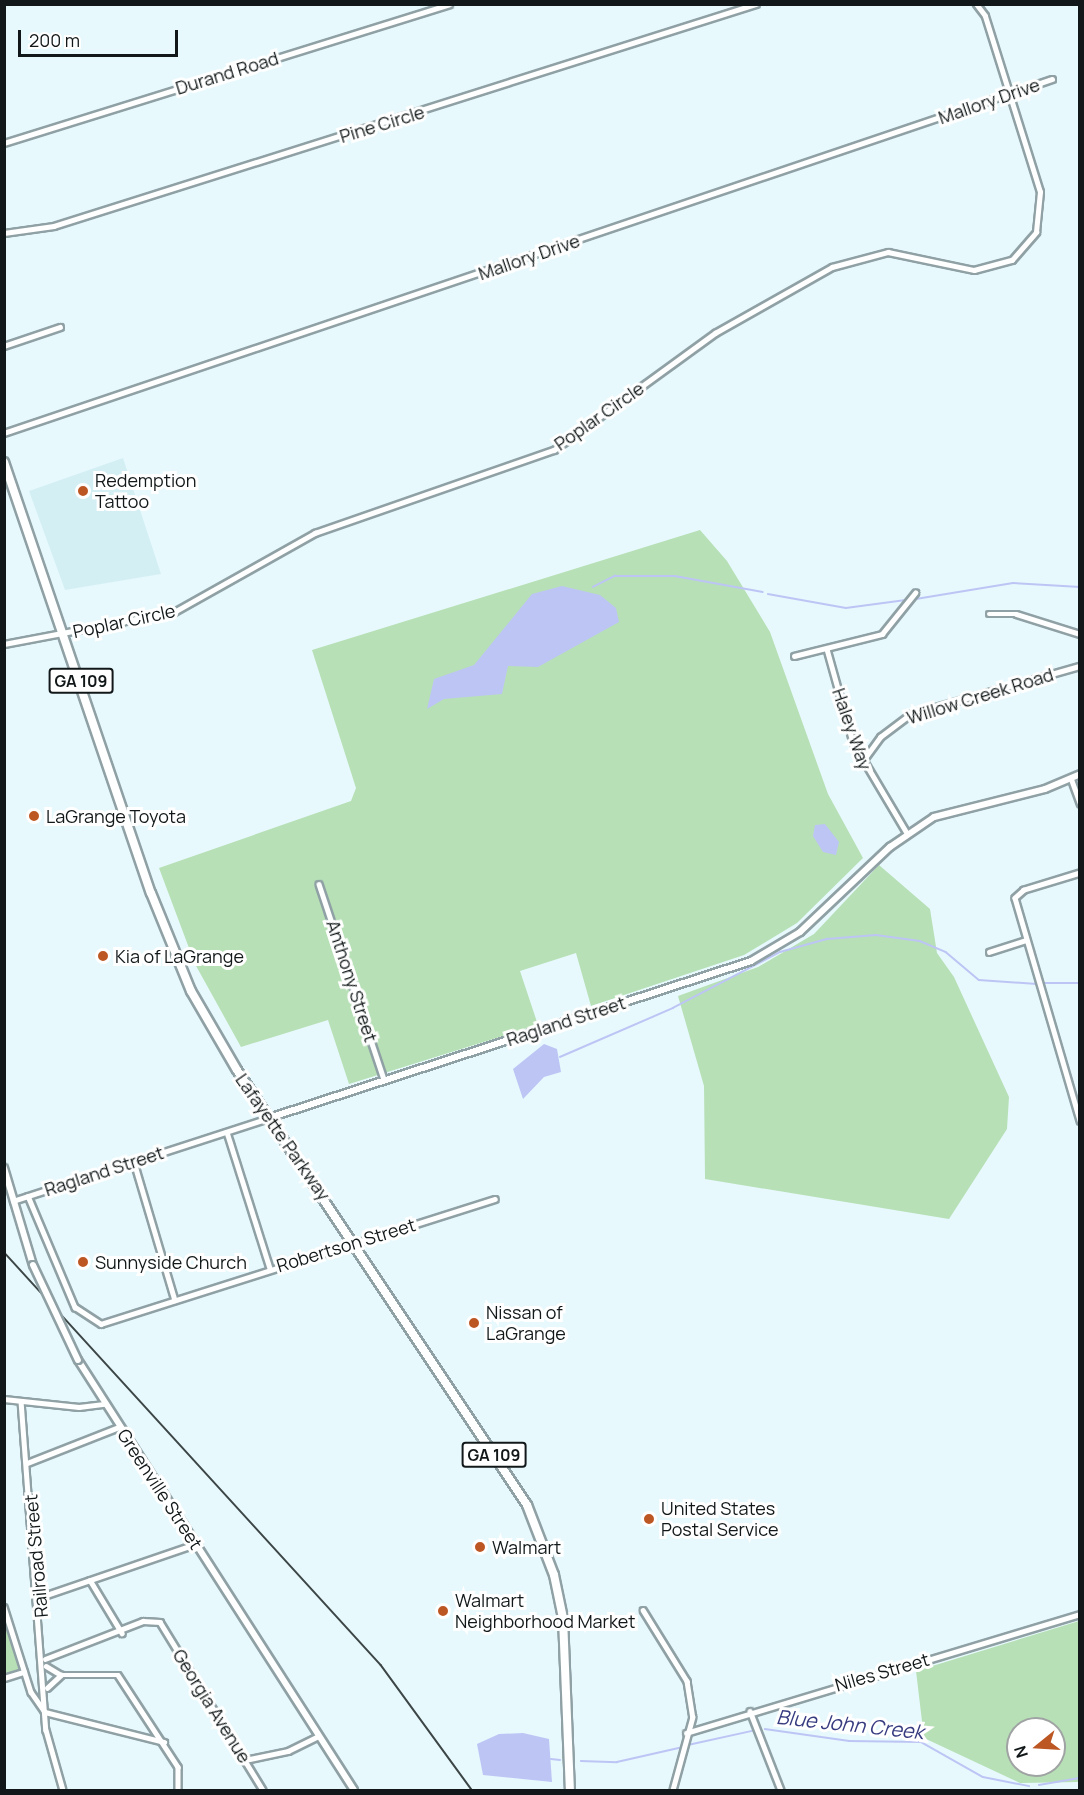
<!DOCTYPE html>
<style>
body{margin:0}
#map{position:relative;width:1084px;height:1795px;overflow:hidden;background:#e7f9fd;font-family:Manrope,sans-serif}
div>[style]{position:absolute}
[style*='--x']{left:calc(var(--x)*1px);top:calc(var(--y)*1px);width:calc(var(--w)*1px);rotate:calc(var(--a)*1deg)}
.built>*{inset:0;background:#d3eff4}
.green>*{inset:0;background:#b7e0b6}
.water>*{inset:0;background:#bdc5f5}
.stream>*{height:1.5px;margin:-0.75px;padding:0 0.75px;transform-origin:0.75px;border-radius:0.75px;background:#bdc5f5}
.roads{filter:drop-shadow(2px 0 #90a1a5) drop-shadow(-2px 0 #90a1a5) drop-shadow(0 2px #90a1a5) drop-shadow(0 -2px #90a1a5)}
.street>*{height:4.5px;margin:-2.25px;padding:0 2.25px;transform-origin:2.25px;border-radius:2.25px;background:#fff}
.secondary>*{height:6px;margin:-3px;padding:0 3px;transform-origin:3px;border-radius:3px;background:#fff}
.highway>*{height:8px;margin:-4px;padding:0 4px;transform-origin:4px;border-radius:4px;background:#fff}
.rail>*{height:1.5px;margin:-0.75px;padding:0 0.75px;transform-origin:0.75px;border-radius:0.75px;background:#3d4647}
.bridges{filter:drop-shadow(2px 0 #90a1a5) drop-shadow(-2px 0 #90a1a5) drop-shadow(0 2px #90a1a5) drop-shadow(0 -2px #90a1a5)}
.secondary-bridge>*{height:6px;margin:-3px;padding:0 3px;transform-origin:3px;border-radius:3px;background:#fff}
.dots>*{width:16px;height:16px;translate:-50% -50%;box-sizing:border-box;border:3px solid #fff;border-radius:50%}
span{translate:-50% -50%;white-space:nowrap;text-align:center;line-height:1.15;-webkit-text-stroke:6px #fff;paint-order:stroke}
.shield-label span{padding:2px 4px;background:#fff;border:2px solid;border-radius:4px;-webkit-text-stroke-width:0}
.shield-label{font-size:16px;color:#121819;font-weight:700}
.street-label{font-size:18px;color:#121819}
.poi-label{font-size:18px;color:#121819}
.left{translate:0 -50%;text-align:left}
.water-label{font-size:20px;color:#373b80;font-style:italic}
.frame{position:absolute;inset:0;border:6px solid #121819;pointer-events:none}
.north{position:absolute;left:1006px;top:1717px;width:60px;height:60px;box-sizing:border-box;background:#fff;border:2px solid #a0a3a3;border-radius:50%;rotate:252deg;font-size:16px;font-weight:700;line-height:24px;text-align:center;color:#121819}
.north::after{content:'';display:block;margin:auto;width:21px;height:27px;background:#bc5724;clip-path:polygon(50% 0,100% 100%,50% 72%,0 100%)}
.scale{position:absolute;left:18px;top:30px;width:160px;height:27px;box-sizing:border-box;border:3px solid #121819;border-top:0;padding-left:8px;font-size:18px;line-height:21px;white-space:nowrap;color:#121819;-webkit-text-stroke:4px #fff;paint-order:stroke}
</style>
<div id="map">
<div class="built">
<div style="clip-path:polygon(123px 458px,161px 574px,65px 590px,29px 491px)"></div>
</div>
<div class="green">
<div style="clip-path:polygon(700px 530px,727px 561px,770px 632px,828px 794px,863px 858px,797px 923px,744px 955px,591px 1006px,576px 953px,520px 971px,538px 1025px,349px 1084px,328px 1020px,241px 1047px,195px 964px,159px 868px,351px 801px,356px 788px,312px 650px)"></div>
<div style="clip-path:polygon(879px 865px,930px 909px,937px 953px,954px 977px,1009px 1097px,1007px 1129px,949px 1219px,705px 1179px,704px 1086px,678px 996px,758px 967px,814px 934px)"></div>
<div style="clip-path:polygon(evenodd,1079px 1621px,1079px 1782px,1020px 1783px,924px 1738px,916px 1671px,1079px 1621px,1018px 1729px,1054px 1729px,1054px 1765px,1018px 1765px,1018px 1729px)"></div>
<div style="clip-path:polygon(4px 1622px,19px 1670px,5px 1674px,4px 1674px)"></div>
</div>
<div class="water">
<div style="clip-path:polygon(562px 586px,600px 595px,616px 608px,619px 622px,538px 667px,508px 666px,502px 694px,444px 699px,427px 709px,434px 679px,474px 665px,532px 594px)"></div>
<div style="clip-path:polygon(825px 824px,839px 842px,836px 855px,823px 852px,813px 836px,815px 825px)"></div>
<div style="clip-path:polygon(544px 1044px,557px 1049px,561px 1072px,544px 1077px,523px 1099px,513px 1069px)"></div>
<div style="clip-path:polygon(523px 1733px,549px 1739px,552px 1782px,483px 1775px,477px 1744px,499px 1734px)"></div>
</div>
<div class="stream">
<div style="--x:593;--y:587;--w:25;--a:-27"></div>
<div style="--x:615;--y:576;--w:60;--a:0"></div>
<div style="--x:675;--y:576;--w:89;--a:10.3"></div>
<div style="--x:768;--y:594;--w:79;--a:10.2"></div>
<div style="--x:846;--y:608;--w:60;--a:-7.7"></div>
<div style="--x:916;--y:599;--w:98;--a:-9.4"></div>
<div style="--x:1013;--y:583;--w:67;--a:3.4"></div>
<div style="--x:1042;--y:983;--w:38;--a:0"></div>
<div style="--x:560;--y:1057;--w:123;--a:-23.4"></div>
<div style="--x:673;--y:1008;--w:121;--a:-27.6"></div>
<div style="--x:780;--y:952;--w:49;--a:-15.5"></div>
<div style="--x:827;--y:939;--w:49;--a:-4.7"></div>
<div style="--x:876;--y:935;--w:44;--a:7.8"></div>
<div style="--x:920;--y:941;--w:28;--a:23"></div>
<div style="--x:946;--y:952;--w:43;--a:40.3"></div>
<div style="--x:979;--y:980;--w:58;--a:3.9"></div>
<div style="--x:765;--y:1729;--w:85;--a:8.1"></div>
<div style="--x:849;--y:1741;--w:72;--a:0.8"></div>
<div style="--x:921;--y:1742;--w:71;--a:29.4"></div>
<div style="--x:983;--y:1777;--w:47;--a:11.1"></div>
<div style="--x:688;--y:1745;--w:70;--a:-12.4"></div>
<div style="--x:551;--y:1759;--w:9;--a:6"></div>
<div style="--x:581;--y:1761;--w:36;--a:2"></div>
<div style="--x:617;--y:1762;--w:64;--a:-12.7"></div>
<div style="--x:1039;--y:1785;--w:42;--a:-9.7"></div>
</div>
<div class="roads">
<div class="street">
<div style="--x:4;--y:143;--w:466;--a:-17.3"></div>
<div style="--x:4;--y:233;--w:50;--a:-8"></div>
<div style="--x:54;--y:226;--w:736;--a:-17.55"></div>
<div style="--x:4;--y:346;--w:59;--a:-18.7"></div>
<div style="--x:4;--y:433;--w:1106;--a:-18.66"></div>
<div style="--x:989;--y:614;--w:27;--a:0"></div>
<div style="--x:1016;--y:614;--w:67;--a:17.4"></div>
<div style="--x:4;--y:644;--w:173;--a:-10.7"></div>
<div style="--x:174;--y:612;--w:162;--a:-29.3"></div>
<div style="--x:315;--y:533;--w:253;--a:-19.2"></div>
<div style="--x:554;--y:450;--w:199;--a:-36"></div>
<div style="--x:715;--y:333;--w:134;--a:-29.4"></div>
<div style="--x:832;--y:267;--w:58;--a:-15"></div>
<div style="--x:888;--y:252;--w:88;--a:11.8"></div>
<div style="--x:974;--y:270;--w:39;--a:-15"></div>
<div style="--x:1012;--y:260;--w:37;--a:-49"></div>
<div style="--x:1036;--y:232;--w:40;--a:-84.3"></div>
<div style="--x:1040;--y:192;--w:184;--a:-107.4"></div>
<div style="--x:985;--y:16;--w:15;--a:-127"></div>
<div style="--x:827;--y:649;--w:97;--a:74.4"></div>
<div style="--x:853;--y:742;--w:106;--a:59.3"></div>
<div style="--x:794;--y:656;--w:91;--a:-14"></div>
<div style="--x:882;--y:634;--w:53;--a:-51.2"></div>
<div style="--x:862;--y:762;--w:31;--a:-54"></div>
<div style="--x:880;--y:737;--w:39;--a:-37"></div>
<div style="--x:911;--y:714;--w:176;--a:-15.9"></div>
<div style="--x:1071;--y:778;--w:27;--a:70"></div>
<div style="--x:1080;--y:873;--w:59;--a:163.1"></div>
<div style="--x:1024;--y:890;--w:12;--a:138"></div>
<div style="--x:1015;--y:898;--w:232;--a:73.7"></div>
<div style="--x:319;--y:884;--w:206;--a:71.6"></div>
<div style="--x:989;--y:952;--w:39;--a:-18"></div>
<div style="--x:227;--y:1132;--w:143;--a:72.5"></div>
<div style="--x:134;--y:1162;--w:144;--a:73.5"></div>
<div style="--x:28;--y:1196;--w:121;--a:67.1"></div>
<div style="--x:75;--y:1307;--w:31;--a:33"></div>
<div style="--x:101;--y:1324;--w:413;--a:-17.6"></div>
<div style="--x:13;--y:1201;--w:269;--a:-18"></div>
<div style="--x:4;--y:1399;--w:75;--a:6.1"></div>
<div style="--x:79;--y:1407;--w:25;--a:-7"></div>
<div style="--x:21;--y:1401;--w:330;--a:85.7"></div>
<div style="--x:46;--y:1730;--w:62;--a:74.2"></div>
<div style="--x:27;--y:1463;--w:99;--a:-21.4"></div>
<div style="--x:90;--y:1580;--w:62;--a:58.9"></div>
<div style="--x:41;--y:1597;--w:164;--a:-18.9"></div>
<div style="--x:4;--y:1607;--w:89;--a:72.4"></div>
<div style="--x:31;--y:1692;--w:24;--a:55"></div>
<div style="--x:643;--y:1610;--w:84;--a:58.2"></div>
<div style="--x:687;--y:1681;--w:36;--a:81"></div>
<div style="--x:693;--y:1717;--w:76;--a:105.3"></div>
<div style="--x:45;--y:1659;--w:105;--a:-21.2"></div>
<div style="--x:143;--y:1621;--w:17;--a:3"></div>
<div style="--x:160;--y:1622;--w:197;--a:58.5"></div>
<div style="--x:46;--y:1666;--w:17;--a:31"></div>
<div style="--x:4;--y:1678;--w:21;--a:-17"></div>
<div style="--x:47;--y:1688;--w:19;--a:-43"></div>
<div style="--x:61;--y:1675;--w:57;--a:0"></div>
<div style="--x:118;--y:1675;--w:110;--a:56.9"></div>
<div style="--x:178;--y:1767;--w:23;--a:90"></div>
<div style="--x:750;--y:1711;--w:85;--a:68.6"></div>
<div style="--x:45;--y:1712;--w:123;--a:14.1"></div>
<div style="--x:686;--y:1733;--w:412;--a:-16.8"></div>
<div style="--x:245;--y:1760;--w:44;--a:-11.8"></div>
<div style="--x:288;--y:1751;--w:34;--a:-26"></div>
</div>
<div class="secondary">
<div style="--x:269;--y:1118;--w:507;--a:-18.04"></div>
<div style="--x:751;--y:961;--w:57;--a:-30.6"></div>
<div style="--x:800;--y:932;--w:124;--a:-43.4"></div>
<div style="--x:890;--y:847;--w:53;--a:-34.3"></div>
<div style="--x:934;--y:817;--w:114;--a:-14.2"></div>
<div style="--x:1045;--y:789;--w:38;--a:-23"></div>
<div style="--x:4;--y:1168;--w:101;--a:73.4"></div>
<div style="--x:78;--y:1360;--w:511;--a:57.31"></div>
</div>
<div class="highway">
<div style="--x:4;--y:462;--w:455;--a:71.2"></div>
<div style="--x:151;--y:893;--w:106;--a:67.8"></div>
<div style="--x:191;--y:991;--w:91;--a:59.8"></div>
<div style="--x:237;--y:1070;--w:523;--a:56.31"></div>
<div style="--x:527;--y:1505;--w:75;--a:68.9"></div>
<div style="--x:554;--y:1575;--w:44;--a:78.2"></div>
<div style="--x:563;--y:1618;--w:172;--a:87.7"></div>
</div>
</div>
<div class="rail">
<div style="--x:4;--y:1252;--w:559;--a:47.61"></div>
<div style="--x:381;--y:1665;--w:155;--a:53.9"></div>
</div>
<div class="bridges">
<div class="secondary-bridge">
<div style="--x:33;--y:1265;--w:105;--a:64.7"></div>
</div>
</div>
<div class="dots">
<div style="left:83px;top:491px;background:#bc5724"></div>
<div style="left:34px;top:816px;background:#bc5724"></div>
<div style="left:103px;top:956px;background:#bc5724"></div>
<div style="left:83px;top:1262px;background:#bc5724"></div>
<div style="left:474px;top:1323px;background:#bc5724"></div>
<div style="left:649px;top:1519px;background:#bc5724"></div>
<div style="left:480px;top:1547px;background:#bc5724"></div>
<div style="left:443px;top:1611px;background:#bc5724"></div>
</div>
<div class="shield-label">
<span style="left:81px;top:681px">GA 109</span>
<span style="left:494px;top:1455px">GA 109</span>
</div>
<div class="street-label">
<span style="left:227px;top:73px;rotate:-17deg">Durand Road</span>
<span style="left:989px;top:101px;rotate:-19deg">Mallory Drive</span>
<span style="left:382px;top:124px;rotate:-17deg">Pine Circle</span>
<span style="left:529px;top:257px;rotate:-19deg">Mallory Drive</span>
<span style="left:599px;top:416px;rotate:-35deg">Poplar Circle</span>
<span style="left:124px;top:621px;rotate:-12deg">Poplar Circle</span>
<span style="left:980px;top:696px;rotate:-17deg">Willow Creek Road</span>
<span style="left:852px;top:729px;rotate:71deg">Haley Way</span>
<span style="left:352px;top:981px;rotate:72deg">Anthony Street</span>
<span style="left:566px;top:1021px;rotate:-18deg">Ragland Street</span>
<span style="left:283px;top:1137px;rotate:55deg">Lafayette Parkway</span>
<span style="left:104px;top:1171px;rotate:-18deg">Ragland Street</span>
<span style="left:346px;top:1245px;rotate:-17deg">Robertson Street</span>
<span style="left:160px;top:1489px;rotate:57deg">Greenville Street</span>
<span style="left:36px;top:1556px;rotate:-95deg">Railroad Street</span>
<span style="left:882px;top:1672px;rotate:-16deg">Niles Street</span>
<span style="left:212px;top:1706px;rotate:58deg">Georgia Avenue</span>
</div>
<div class="poi-label">
<span class="left" style="left:95px;top:491px">Redemption<br>Tattoo</span>
<span class="left" style="left:46px;top:816px">LaGrange Toyota</span>
<span class="left" style="left:115px;top:956px">Kia of LaGrange</span>
<span class="left" style="left:95px;top:1262px">Sunnyside Church</span>
<span class="left" style="left:486px;top:1323px">Nissan of<br>LaGrange</span>
<span class="left" style="left:661px;top:1519px">United States<br>Postal Service</span>
<span class="left" style="left:492px;top:1547px">Walmart</span>
<span class="left" style="left:455px;top:1611px">Walmart<br>Neighborhood Market</span>
</div>
<div class="water-label">
<span style="left:850px;top:1724px;rotate:6deg">Blue John Creek</span>
</div>
<div class="frame"></div>
<div class="north">N</div>
<div class="scale">200 m</div>
</div>
